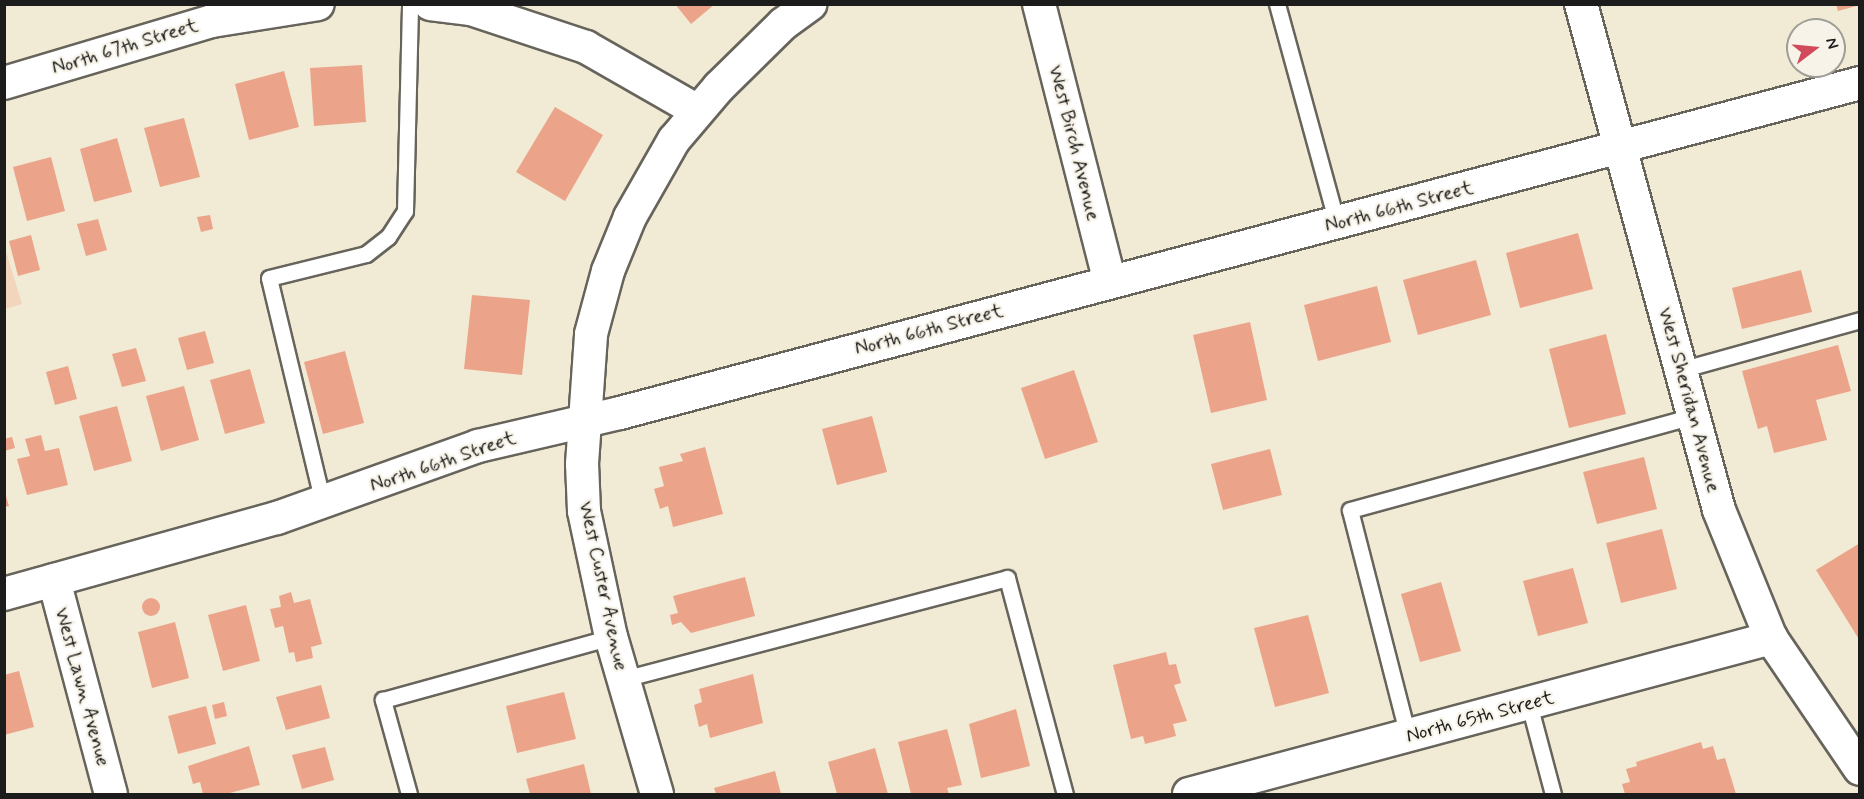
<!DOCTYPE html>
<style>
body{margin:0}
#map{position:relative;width:1864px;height:799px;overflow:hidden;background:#f1ead4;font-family:Mynerve,sans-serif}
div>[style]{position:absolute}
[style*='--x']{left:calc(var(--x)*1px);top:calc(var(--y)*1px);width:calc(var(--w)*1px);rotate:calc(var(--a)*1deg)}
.built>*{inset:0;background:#f1d5bd}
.building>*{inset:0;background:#eba48a}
.round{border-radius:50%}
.roads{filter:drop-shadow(2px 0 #67645c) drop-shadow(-2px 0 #67645c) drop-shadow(0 2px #67645c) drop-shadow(0 -2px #67645c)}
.lane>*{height:15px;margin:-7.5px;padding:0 7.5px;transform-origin:7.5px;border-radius:7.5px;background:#fff}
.street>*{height:32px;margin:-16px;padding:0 16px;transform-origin:16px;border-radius:16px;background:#fff}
span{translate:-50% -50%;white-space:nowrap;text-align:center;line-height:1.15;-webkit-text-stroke:4.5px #f7f3e8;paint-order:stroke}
.street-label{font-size:20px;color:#1c1c1c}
.frame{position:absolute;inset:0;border:6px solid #1c1c1c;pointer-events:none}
.north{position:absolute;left:1786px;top:18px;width:60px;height:60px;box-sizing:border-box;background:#f7f3e8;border:2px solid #9f9d96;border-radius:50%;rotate:74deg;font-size:16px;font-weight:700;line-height:24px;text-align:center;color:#1c1c1c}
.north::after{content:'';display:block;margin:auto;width:21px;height:27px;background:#d1495b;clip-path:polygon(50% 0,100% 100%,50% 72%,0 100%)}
</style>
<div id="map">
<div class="built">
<div style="clip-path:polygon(4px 245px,22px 304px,5px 309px,4px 309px)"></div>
</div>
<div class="building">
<div style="clip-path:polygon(675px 4px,715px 4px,691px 24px)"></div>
<div style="clip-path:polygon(1836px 4px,1859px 4px,1860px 5px,1838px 11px)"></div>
<div style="clip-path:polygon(362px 65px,366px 122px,314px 126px,310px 68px)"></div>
<div style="clip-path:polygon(284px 71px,299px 127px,249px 140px,235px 84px)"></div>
<div style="clip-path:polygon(555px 107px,603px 135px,565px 201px,516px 172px)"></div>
<div style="clip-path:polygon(184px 118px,200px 177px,160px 187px,144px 128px)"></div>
<div style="clip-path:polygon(117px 138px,132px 192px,94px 202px,80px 149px)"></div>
<div style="clip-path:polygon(51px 157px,65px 211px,27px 221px,13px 167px)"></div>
<div style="clip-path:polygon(210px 215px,213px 229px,201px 232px,197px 217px)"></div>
<div style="clip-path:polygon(98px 219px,107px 250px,86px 256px,77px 224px)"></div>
<div style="clip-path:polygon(1578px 233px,1593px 289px,1520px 308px,1506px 253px)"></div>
<div style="clip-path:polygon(31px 235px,40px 270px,18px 276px,9px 241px)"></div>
<div style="clip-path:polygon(1476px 260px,1491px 315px,1418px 335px,1403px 280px)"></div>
<div style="clip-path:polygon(1801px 270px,1812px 312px,1742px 329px,1732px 288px)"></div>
<div style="clip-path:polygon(1377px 286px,1391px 342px,1318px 361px,1304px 305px)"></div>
<div style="clip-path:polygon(472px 295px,530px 300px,522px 375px,464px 369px)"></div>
<div style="clip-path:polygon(1250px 322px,1267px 400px,1211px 413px,1193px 335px)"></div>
<div style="clip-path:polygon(205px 331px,214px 363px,187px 370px,178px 338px)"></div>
<div style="clip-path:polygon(1606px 334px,1626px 414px,1569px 428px,1549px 349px)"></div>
<div style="clip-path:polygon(1838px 345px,1851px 391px,1816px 400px,1827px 440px,1774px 453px,1767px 426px,1758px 429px,1742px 371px)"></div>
<div style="clip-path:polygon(136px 348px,146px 381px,122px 387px,112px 354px)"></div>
<div style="clip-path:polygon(345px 351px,364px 423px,323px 434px,304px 362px)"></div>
<div style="clip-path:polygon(68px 366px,77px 399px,55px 405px,46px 372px)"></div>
<div style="clip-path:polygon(250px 369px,265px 423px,225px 434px,210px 380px)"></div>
<div style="clip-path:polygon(1074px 370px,1098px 442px,1045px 459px,1021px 388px)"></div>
<div style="clip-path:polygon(184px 386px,199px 440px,161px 451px,146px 396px)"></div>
<div style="clip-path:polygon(117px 406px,132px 461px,94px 471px,79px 416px)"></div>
<div style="clip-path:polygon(872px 416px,887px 472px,837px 485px,822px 429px)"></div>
<div style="clip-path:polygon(41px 435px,45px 451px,59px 448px,68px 485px,27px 495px,17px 459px,30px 456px,25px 439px)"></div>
<div style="clip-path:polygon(12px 437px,15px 448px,4px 451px,4px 439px)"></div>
<div style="clip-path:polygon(705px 447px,723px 514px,673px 527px,668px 506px,660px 509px,654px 489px,664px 486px,659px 467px,683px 461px,680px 454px)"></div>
<div style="clip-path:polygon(1270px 449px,1282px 495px,1223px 510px,1211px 464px)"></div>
<div style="clip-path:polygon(1644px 457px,1657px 509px,1597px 524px,1583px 472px)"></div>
<div style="clip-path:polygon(4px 490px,9px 506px,4px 507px)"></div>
<div style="clip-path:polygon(1662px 529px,1677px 589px,1621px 603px,1606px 543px)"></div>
<div style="clip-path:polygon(1860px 543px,1860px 641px,1816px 570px)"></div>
<div style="clip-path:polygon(1573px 568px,1588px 623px,1538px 636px,1523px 581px)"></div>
<div style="clip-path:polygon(745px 577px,755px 616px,691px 633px,681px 622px,672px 625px,670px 615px,678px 613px,673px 596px)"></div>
<div style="clip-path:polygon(1441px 582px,1461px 651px,1420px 662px,1401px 594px)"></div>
<div style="clip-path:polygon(291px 592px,294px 603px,310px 599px,322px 644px,311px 647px,313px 658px,296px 662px,294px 652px,289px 653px,283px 626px,275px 628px,270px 609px,281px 607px,279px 596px)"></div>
<div class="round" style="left:142px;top:598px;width:18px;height:18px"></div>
<div style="clip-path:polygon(246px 605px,260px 661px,223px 671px,208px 615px)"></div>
<div style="clip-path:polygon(1308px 615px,1329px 693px,1275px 707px,1254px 628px)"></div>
<div style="clip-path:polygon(175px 622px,189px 678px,152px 688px,138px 632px)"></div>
<div style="clip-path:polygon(1166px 652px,1169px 665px,1176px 664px,1181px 683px,1174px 685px,1187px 721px,1173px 724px,1176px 736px,1145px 744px,1143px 736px,1131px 739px,1113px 665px)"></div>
<div style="clip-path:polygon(19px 671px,34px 727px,4px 735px,4px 675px)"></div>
<div style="clip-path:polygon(753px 674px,763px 723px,710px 738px,707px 724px,699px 727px,694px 705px,702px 702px,699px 689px)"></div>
<div style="clip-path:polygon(321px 685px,330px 718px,286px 730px,276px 697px)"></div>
<div style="clip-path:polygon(564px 692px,576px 739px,517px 753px,506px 706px)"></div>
<div style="clip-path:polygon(224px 702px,227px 716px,215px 719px,212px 705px)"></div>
<div style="clip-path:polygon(206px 706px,216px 744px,178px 754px,168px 716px)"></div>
<div style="clip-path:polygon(1016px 709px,1030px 766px,981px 778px,969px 724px)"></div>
<div style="clip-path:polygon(947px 729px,962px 785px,947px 788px,949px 794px,911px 794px,898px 742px)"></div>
<div style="clip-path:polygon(1701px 742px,1703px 749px,1713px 746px,1717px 760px,1725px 758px,1736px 794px,1625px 794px,1622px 784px,1630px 782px,1626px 769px,1637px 766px,1636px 762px)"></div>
<div style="clip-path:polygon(249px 746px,260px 785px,226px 794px,203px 794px,200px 782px,193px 784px,188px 766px)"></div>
<div style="clip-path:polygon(325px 747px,334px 780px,302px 789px,292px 755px)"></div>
<div style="clip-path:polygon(875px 748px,888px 794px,837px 794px,828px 762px)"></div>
<div style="clip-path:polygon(584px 764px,591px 794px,530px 794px,526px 779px)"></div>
<div style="clip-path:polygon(775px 771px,781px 794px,716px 794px,714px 788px)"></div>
</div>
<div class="roads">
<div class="lane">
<div style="--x:1277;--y:4;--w:227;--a:74.7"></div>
<div style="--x:1680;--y:370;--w:187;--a:-15.5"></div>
<div style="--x:323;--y:503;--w:231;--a:-103.5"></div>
<div style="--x:269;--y:278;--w:100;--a:-13.9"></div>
<div style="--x:366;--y:254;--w:28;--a:-38"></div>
<div style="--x:388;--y:237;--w:31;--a:-57"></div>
<div style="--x:405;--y:211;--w:207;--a:-88.6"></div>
<div style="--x:623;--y:679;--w:397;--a:-14.7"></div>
<div style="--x:1007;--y:578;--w:224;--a:75"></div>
<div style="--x:1529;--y:704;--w:93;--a:75.1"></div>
<div style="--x:1408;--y:736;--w:233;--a:-104.4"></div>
<div style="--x:1350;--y:510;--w:356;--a:-15.3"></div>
<div style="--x:409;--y:794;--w:98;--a:-105.5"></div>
<div style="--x:383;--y:700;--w:237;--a:-15.4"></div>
</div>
<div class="street">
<div style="--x:430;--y:4;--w:41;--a:7"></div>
<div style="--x:471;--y:9;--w:121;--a:18.3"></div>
<div style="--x:586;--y:47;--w:127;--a:29.8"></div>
<div style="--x:1039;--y:4;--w:287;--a:75.7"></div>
<div style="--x:1581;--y:4;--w:524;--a:74.74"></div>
<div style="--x:1719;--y:510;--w:138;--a:67.9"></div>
<div style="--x:1771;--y:638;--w:158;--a:55.8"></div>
<div style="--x:4;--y:83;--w:217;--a:-16.6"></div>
<div style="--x:212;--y:21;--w:107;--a:-9.1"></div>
<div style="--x:54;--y:580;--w:221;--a:75.1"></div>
<div style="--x:4;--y:594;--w:283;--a:-15.6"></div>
<div style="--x:277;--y:518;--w:214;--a:-19.7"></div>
<div style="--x:478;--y:446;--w:146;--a:-13.1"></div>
<div style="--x:620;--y:413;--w:1283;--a:-14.9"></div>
<div style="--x:657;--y:794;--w:164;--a:-106.3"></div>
<div style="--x:611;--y:637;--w:129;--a:-102.1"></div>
<div style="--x:584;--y:511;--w:47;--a:-92.4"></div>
<div style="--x:582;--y:464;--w:130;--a:-86"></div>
<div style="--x:591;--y:334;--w:65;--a:-74.9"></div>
<div style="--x:608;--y:271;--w:58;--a:-67.8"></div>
<div style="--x:630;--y:217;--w:89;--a:-60.3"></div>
<div style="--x:674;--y:140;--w:70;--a:-49.7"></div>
<div style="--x:719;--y:87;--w:90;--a:-44.5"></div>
<div style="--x:783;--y:24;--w:34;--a:-36"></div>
<div style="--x:1189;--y:794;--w:603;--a:-15"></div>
</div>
</div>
<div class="street-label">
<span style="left:125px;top:47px;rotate:-17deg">North 67th Street</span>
<span style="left:1074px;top:143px;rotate:76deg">West Birch Avenue</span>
<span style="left:1399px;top:207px;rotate:-15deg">North 66th Street</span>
<span style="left:929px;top:330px;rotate:-15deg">North 66th Street</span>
<span style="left:1689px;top:400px;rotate:75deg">West Sheridan Avenue</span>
<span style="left:443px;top:462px;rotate:-19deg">North 66th Street</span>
<span style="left:603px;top:586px;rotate:78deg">West Custer Avenue</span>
<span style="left:82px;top:687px;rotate:75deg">West Lawn Avenue</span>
<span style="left:1480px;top:717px;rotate:-15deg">North 65th Street</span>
</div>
<div class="frame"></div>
<div class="north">N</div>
</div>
